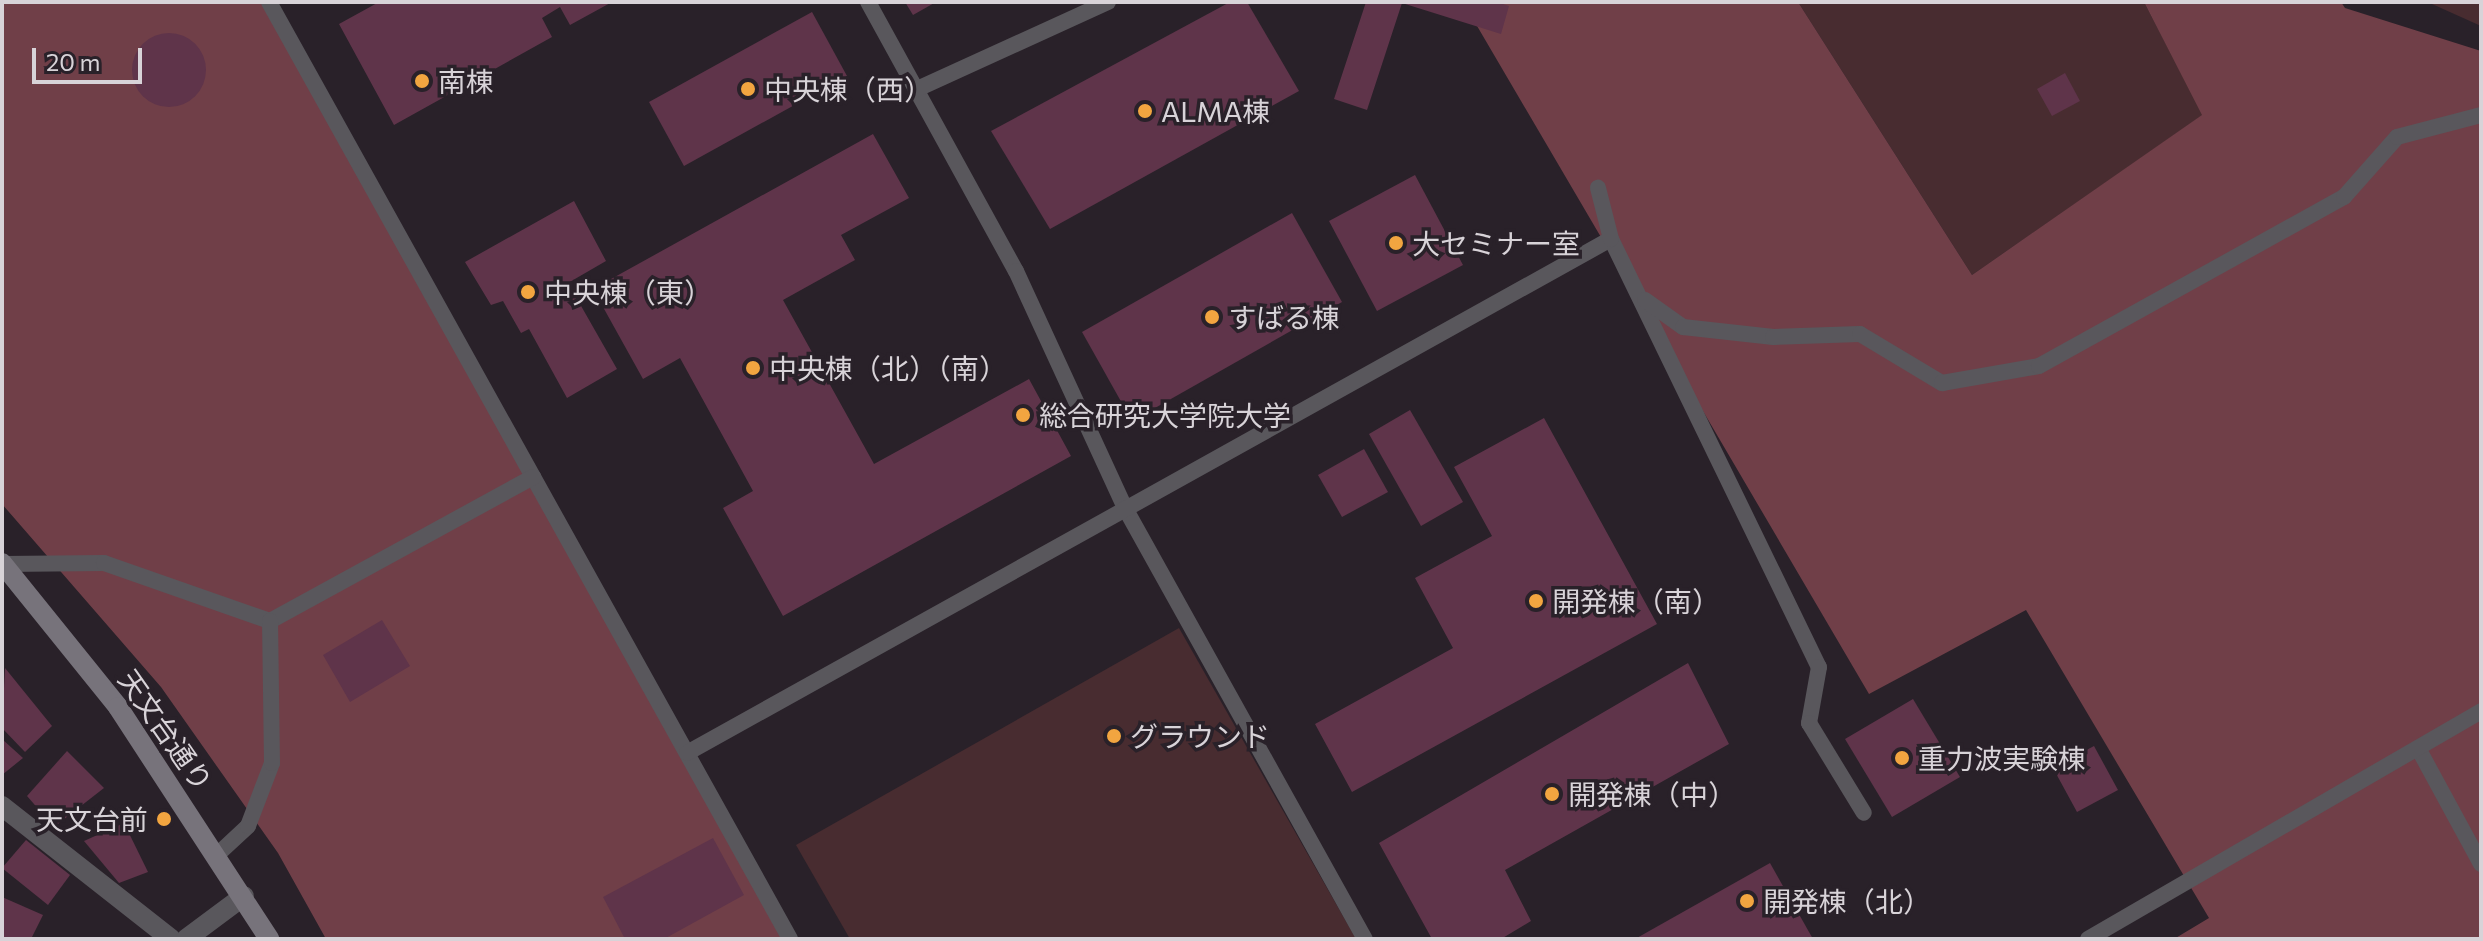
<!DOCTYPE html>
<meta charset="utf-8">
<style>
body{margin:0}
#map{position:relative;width:2483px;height:941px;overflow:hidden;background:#292129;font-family:Commissioner,"Noto Sans JP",sans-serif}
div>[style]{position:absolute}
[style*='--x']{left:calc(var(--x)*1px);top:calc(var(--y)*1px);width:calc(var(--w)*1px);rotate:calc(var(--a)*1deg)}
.green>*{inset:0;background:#482c30}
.forest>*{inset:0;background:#703f48}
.building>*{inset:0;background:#5f344a}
.round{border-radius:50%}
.lane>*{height:16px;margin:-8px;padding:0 8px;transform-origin:8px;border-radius:8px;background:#59575c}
.street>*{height:20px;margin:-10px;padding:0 10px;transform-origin:10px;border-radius:10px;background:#59575c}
.secondary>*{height:20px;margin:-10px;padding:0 10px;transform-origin:10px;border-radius:10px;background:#77737b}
.dots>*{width:22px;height:22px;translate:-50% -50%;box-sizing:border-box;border:4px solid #292129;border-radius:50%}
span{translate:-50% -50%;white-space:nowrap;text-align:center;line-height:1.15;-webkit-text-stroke:7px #292129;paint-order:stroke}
.poi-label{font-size:28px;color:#d8d3d8}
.left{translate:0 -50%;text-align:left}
.right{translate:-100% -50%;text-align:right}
.street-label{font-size:28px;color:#d8d3d8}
.frame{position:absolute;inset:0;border:4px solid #d8d3d8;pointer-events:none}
.scale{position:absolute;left:32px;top:48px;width:110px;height:36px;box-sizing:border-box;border:4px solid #d8d3d8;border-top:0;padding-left:10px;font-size:24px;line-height:28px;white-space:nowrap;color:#d8d3d8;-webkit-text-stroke:6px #292129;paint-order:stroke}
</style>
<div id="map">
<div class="green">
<div style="clip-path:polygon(1798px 2px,2144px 2px,2203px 115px,1972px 275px)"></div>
<div style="clip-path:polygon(2435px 2px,2481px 2px,2481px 26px,2432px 4px)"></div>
<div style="clip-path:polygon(1179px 628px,1356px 939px,850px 939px,796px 845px)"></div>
</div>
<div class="forest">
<div style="clip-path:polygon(2px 2px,268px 2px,792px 939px,326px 939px,278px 853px,161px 687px,2px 504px)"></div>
<div style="clip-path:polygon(1463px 2px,1798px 2px,1972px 275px,2202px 115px,2144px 2px,2341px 2px,2345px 8px,2481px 51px,2481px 939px,2174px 939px,2209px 918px,2026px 610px,1869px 694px)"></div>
</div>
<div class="building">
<div style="clip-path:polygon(379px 2px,612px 2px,570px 25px,560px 7px,542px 18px,552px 37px,394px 125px,339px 24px)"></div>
<div style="clip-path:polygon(905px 2px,936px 2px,913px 15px)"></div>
<div style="clip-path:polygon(1230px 2px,1247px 2px,1299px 91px,1050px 229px,991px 131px)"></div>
<div style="clip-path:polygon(1366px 2px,1497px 2px,1509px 6px,1501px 34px,1402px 3px,1367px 110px,1334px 99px)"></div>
<div style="clip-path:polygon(812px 12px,847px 76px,684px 166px,649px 102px)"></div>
<div class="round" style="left:132px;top:33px;width:74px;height:74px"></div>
<div style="clip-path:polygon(2065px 73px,2080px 101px,2052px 116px,2037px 89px)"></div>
<div style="clip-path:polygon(873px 134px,909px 198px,841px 235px,855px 260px,783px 300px,874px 464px,1029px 379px,1071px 456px,783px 616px,723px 508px,753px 491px,680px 358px,643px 379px,593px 289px)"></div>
<div style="clip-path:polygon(1415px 175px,1463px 265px,1377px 311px,1329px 221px)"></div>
<div style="clip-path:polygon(574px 201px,606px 261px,568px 283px,617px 369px,567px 398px,529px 329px,521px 333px,503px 301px,491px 305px,465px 262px)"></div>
<div style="clip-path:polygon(1292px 213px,1342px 302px,1132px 421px,1082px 332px)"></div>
<div style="clip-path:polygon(1410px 410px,1463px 502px,1421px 526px,1369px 434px)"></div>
<div style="clip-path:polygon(1544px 418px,1657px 624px,1352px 792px,1315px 724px,1453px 648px,1415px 578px,1492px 536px,1454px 467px)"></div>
<div style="clip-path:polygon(1364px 449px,1388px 492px,1342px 517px,1318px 475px)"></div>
<div style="clip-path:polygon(382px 620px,410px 666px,350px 702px,323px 655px)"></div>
<div style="clip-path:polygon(1688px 663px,1729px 744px,1505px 870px,1531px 921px,1501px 939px,1432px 939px,1379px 843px)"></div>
<div style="clip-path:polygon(5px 668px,52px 726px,25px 752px,2px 728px)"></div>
<div style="clip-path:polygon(1913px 699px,1960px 777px,1892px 817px,1845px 739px)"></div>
<div style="clip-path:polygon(2px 739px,23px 758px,2px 775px)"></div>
<div style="clip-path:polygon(2094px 746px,2118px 790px,2077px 812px,2053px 768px)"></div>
<div style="clip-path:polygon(67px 751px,104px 788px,54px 827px,27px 796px)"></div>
<div style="clip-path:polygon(124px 823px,148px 872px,119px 883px,84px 841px)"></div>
<div style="clip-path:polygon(713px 838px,744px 895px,664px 939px,625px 939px,603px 897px)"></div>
<div style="clip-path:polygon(26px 840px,70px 875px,48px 905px,2px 868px)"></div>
<div style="clip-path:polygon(1770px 863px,1813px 939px,1635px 939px)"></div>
<div style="clip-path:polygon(2px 897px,43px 915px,31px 939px,2px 939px)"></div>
</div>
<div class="lane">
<div style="--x:269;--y:2;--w:1072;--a:60.92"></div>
<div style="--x:868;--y:2;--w:307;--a:61.2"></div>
<div style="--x:1016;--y:271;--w:261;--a:65.3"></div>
<div style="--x:1125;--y:508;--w:493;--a:60.9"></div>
<div style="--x:915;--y:90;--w:212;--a:-24.5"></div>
<div style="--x:1611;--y:239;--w:476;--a:64.1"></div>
<div style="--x:1819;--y:667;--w:57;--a:100.1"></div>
<div style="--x:1809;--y:723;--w:105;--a:58.6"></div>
<div style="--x:1645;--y:300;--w:47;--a:35.4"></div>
<div style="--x:1683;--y:327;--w:91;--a:6.3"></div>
<div style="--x:1773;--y:337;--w:87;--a:-2"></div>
<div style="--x:1860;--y:334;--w:96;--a:30.9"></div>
<div style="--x:1942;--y:383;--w:98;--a:-9.9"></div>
<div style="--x:2039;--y:366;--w:349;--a:-29"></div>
<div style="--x:2344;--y:197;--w:80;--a:-48.5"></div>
<div style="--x:2397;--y:137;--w:87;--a:-14.7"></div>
<div style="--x:3;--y:564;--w:101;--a:-0.6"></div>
<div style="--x:104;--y:563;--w:176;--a:19.3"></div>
<div style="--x:270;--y:621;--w:300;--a:-28.7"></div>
<div style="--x:2418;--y:748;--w:132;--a:61.5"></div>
<div style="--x:687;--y:753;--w:1057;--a:-29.09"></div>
<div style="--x:1611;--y:239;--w:53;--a:-104.3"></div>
<div style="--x:218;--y:854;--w:41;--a:-43"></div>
<div style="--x:248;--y:826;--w:67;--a:-69.1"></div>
<div style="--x:272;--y:763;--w:142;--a:-90.8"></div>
<div style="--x:2088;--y:939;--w:454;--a:-30.1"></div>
</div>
<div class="street">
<div style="--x:2;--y:806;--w:215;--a:38.2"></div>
<div style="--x:186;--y:939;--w:72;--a:-36.6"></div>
</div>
<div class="secondary">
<div style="--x:2;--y:563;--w:185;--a:51.1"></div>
<div style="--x:118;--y:707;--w:277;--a:56.9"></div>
</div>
<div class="dots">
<div style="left:422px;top:81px;background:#f2a540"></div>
<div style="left:748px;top:89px;background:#f2a540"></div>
<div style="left:1145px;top:111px;background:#f2a540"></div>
<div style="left:1396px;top:243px;background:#f2a540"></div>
<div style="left:528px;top:292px;background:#f2a540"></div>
<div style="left:1212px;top:317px;background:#f2a540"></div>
<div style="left:753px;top:368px;background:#f2a540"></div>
<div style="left:1023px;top:415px;background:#f2a540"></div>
<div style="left:1536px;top:601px;background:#f2a540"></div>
<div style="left:1114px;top:736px;background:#f2a540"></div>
<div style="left:1902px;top:758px;background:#f2a540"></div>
<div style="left:1552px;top:794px;background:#f2a540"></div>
<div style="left:164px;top:819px;background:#f2a540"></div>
<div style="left:1747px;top:901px;background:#f2a540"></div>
</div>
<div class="poi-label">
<span class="left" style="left:438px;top:81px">南棟</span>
<span class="left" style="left:764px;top:89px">中央棟（西）</span>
<span class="left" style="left:1161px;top:111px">ALMA棟</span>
<span class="left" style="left:1412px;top:243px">大セミナー室</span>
<span class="left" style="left:544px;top:292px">中央棟（東）</span>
<span class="left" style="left:1228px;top:317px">すばる棟</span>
<span class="left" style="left:769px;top:368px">中央棟（北）（南）</span>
<span class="left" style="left:1039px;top:415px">総合研究大学院大学</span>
<span class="left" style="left:1552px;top:601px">開発棟（南）</span>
<span class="left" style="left:1130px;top:736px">グラウンド</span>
<span class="left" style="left:1918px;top:758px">重力波実験棟</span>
<span class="left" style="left:1568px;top:794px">開発棟（中）</span>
<span class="right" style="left:148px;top:819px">天文台前</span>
<span class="left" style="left:1763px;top:901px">開発棟（北）</span>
</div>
<div class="street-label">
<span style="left:166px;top:730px;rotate:55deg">天文台通り</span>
</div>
<div class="frame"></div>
<div class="scale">20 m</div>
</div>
